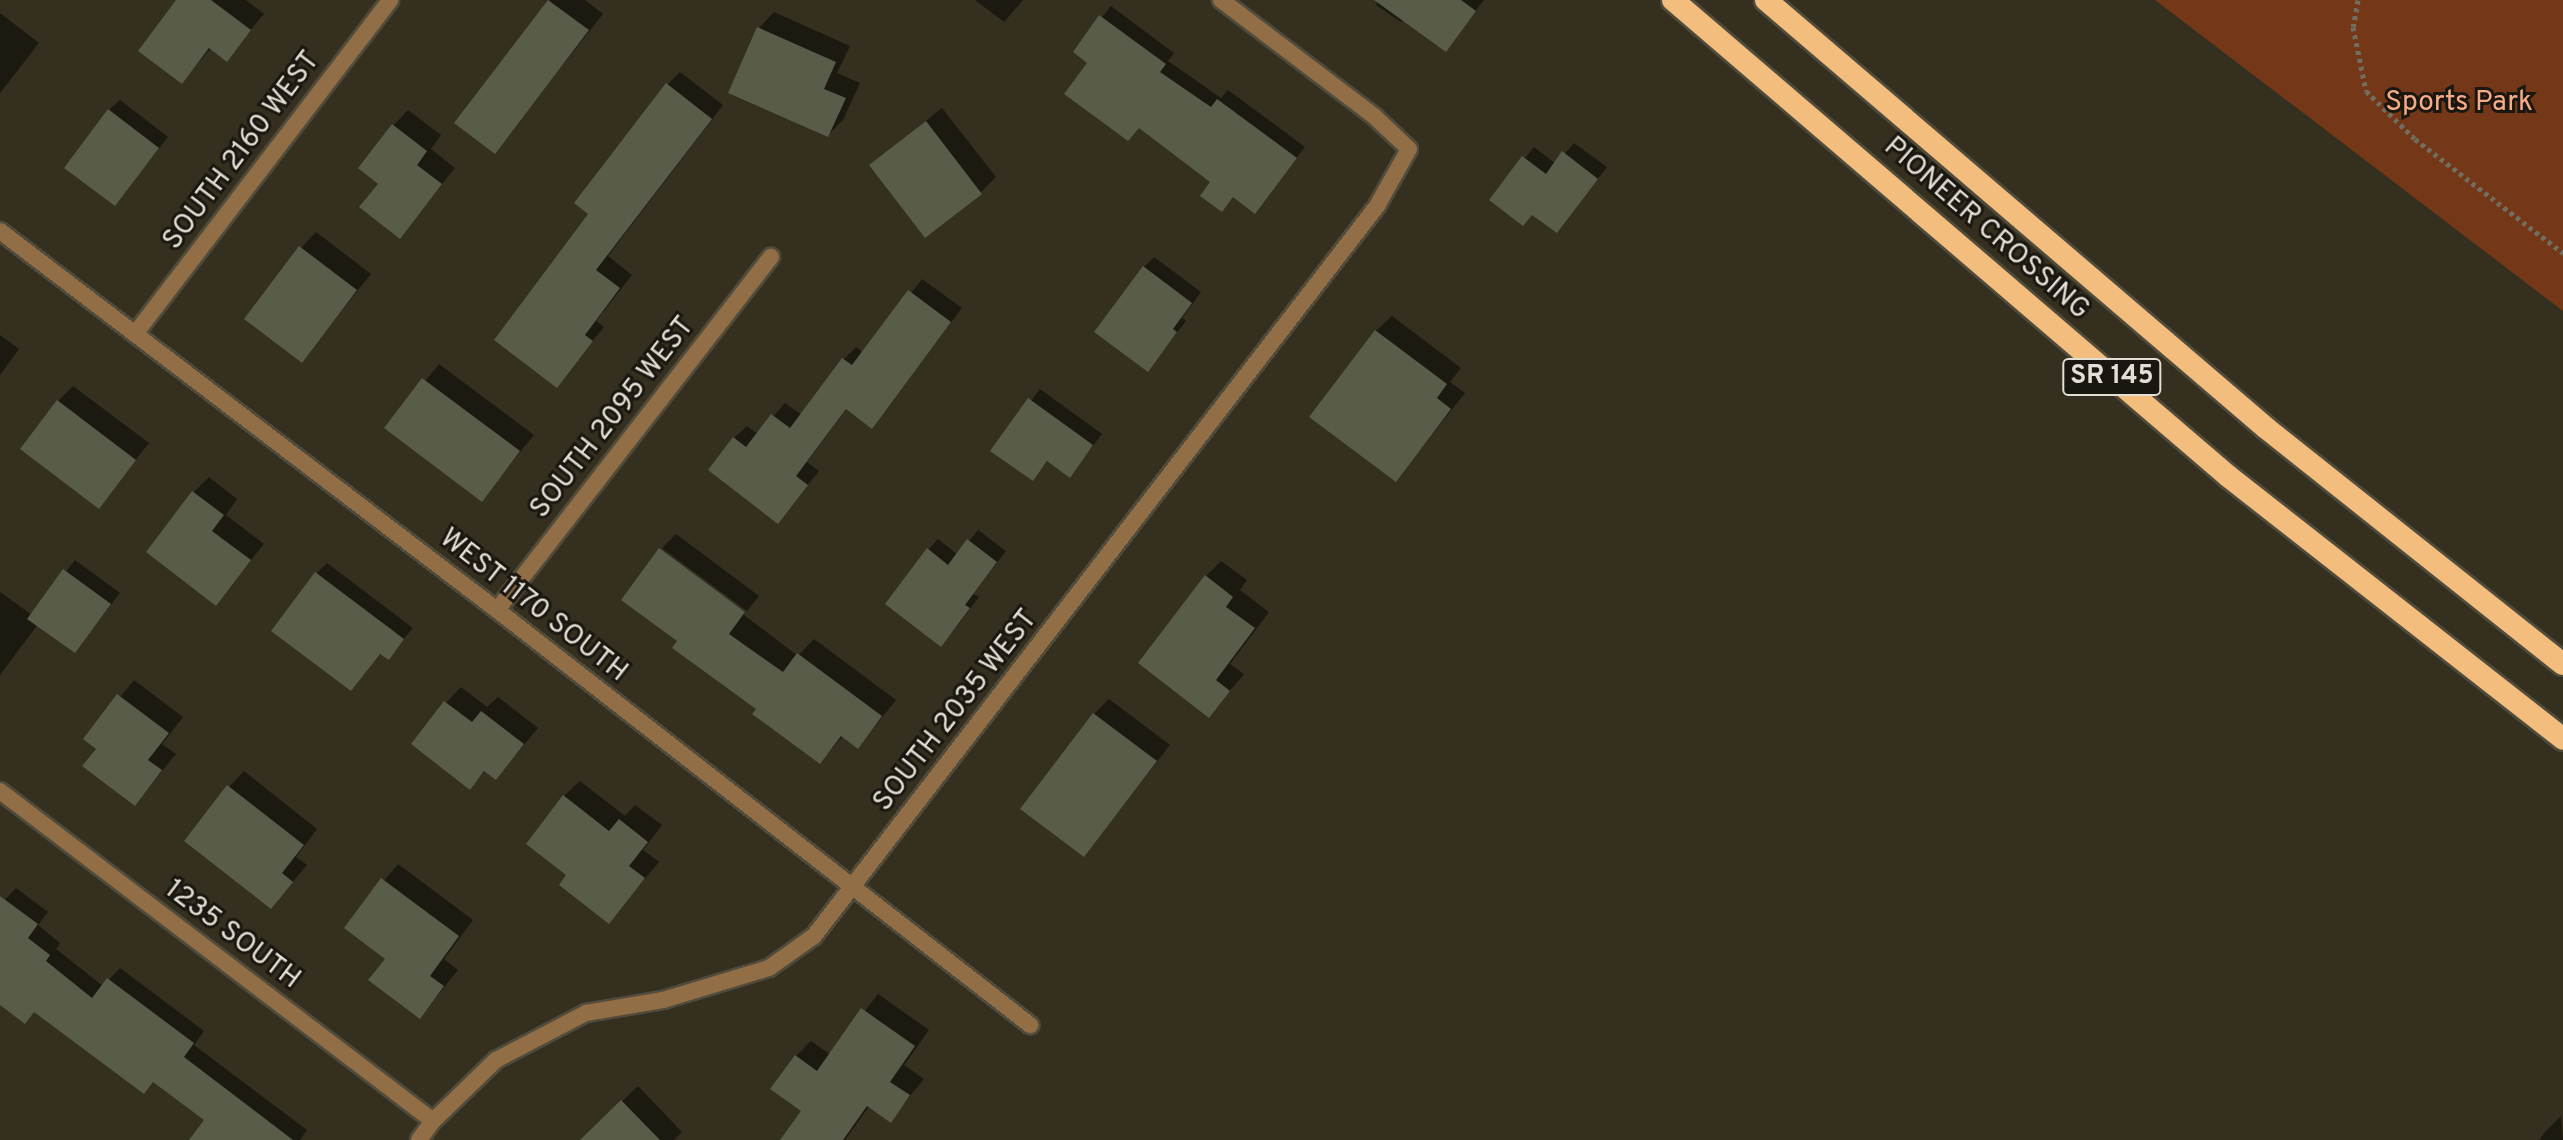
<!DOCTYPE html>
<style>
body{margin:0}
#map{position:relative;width:2563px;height:1140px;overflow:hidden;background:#342f1e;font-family:Overpass,sans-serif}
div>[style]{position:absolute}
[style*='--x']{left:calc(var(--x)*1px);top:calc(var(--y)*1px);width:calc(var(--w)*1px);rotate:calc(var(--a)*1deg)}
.green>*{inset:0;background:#743818}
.shadow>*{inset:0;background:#0007}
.building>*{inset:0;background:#595c49}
.path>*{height:5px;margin-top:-2.5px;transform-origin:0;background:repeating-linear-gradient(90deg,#726e5f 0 4px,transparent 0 8px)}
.roads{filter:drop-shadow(2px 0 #504b3b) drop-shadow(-2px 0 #504b3b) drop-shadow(0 2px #504b3b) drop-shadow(0 -2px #504b3b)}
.minor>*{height:16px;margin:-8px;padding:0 8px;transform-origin:8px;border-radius:8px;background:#916e46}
.trunk>*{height:22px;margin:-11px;padding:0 11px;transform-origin:11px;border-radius:11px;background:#f3bd7e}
span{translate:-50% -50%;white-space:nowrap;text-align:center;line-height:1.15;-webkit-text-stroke:6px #1a1710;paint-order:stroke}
.shield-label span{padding:2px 6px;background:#1a1710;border:2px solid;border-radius:6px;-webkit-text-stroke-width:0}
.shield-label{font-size:26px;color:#e3dfd5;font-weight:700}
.park-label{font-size:28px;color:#f7ab87}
.street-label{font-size:28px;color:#e3dfd5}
</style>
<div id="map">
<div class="green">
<div style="clip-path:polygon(2155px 0,2563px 0,2563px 311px)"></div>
</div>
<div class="shadow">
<div style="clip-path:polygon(178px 0,246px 0,264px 14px,226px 59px,211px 48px,182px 82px)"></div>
<div style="clip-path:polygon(550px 0,585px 0,603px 14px,494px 152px,457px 123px)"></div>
<div style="clip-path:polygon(975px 0,1023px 0,1004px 22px)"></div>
<div style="clip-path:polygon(1378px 0,1484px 0,1446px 49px,1404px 19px,1401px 22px,1376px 5px)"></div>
<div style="clip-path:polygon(1111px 6px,1174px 53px,1168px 61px,1221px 98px,1228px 90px,1305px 147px,1255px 212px,1234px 196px,1222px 210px,1213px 181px,1075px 51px)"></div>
<div style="clip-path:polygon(774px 12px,850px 46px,837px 73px,860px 83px,843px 120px,828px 135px,730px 92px,759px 28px)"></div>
<div style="clip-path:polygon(0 13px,39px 43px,0 93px)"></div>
<div style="clip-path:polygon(680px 72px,723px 105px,608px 256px,632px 275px,596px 321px,604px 327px,557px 385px,591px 214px,667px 85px)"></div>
<div style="clip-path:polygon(120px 100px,168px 137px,115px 204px,109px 110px)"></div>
<div style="clip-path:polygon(942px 108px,996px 177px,980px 193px,871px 165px)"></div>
<div style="clip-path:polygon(408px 110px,441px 135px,431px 149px,455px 168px,400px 236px,381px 183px,393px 126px)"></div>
<div style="clip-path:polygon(1574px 143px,1607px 167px,1557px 231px,1534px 213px,1492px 200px,1534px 147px,1556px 164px)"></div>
<div style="clip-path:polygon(316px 232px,371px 274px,302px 360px,301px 248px)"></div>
<div style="clip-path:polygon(1154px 257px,1201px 292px,1182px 318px,1186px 321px,1148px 370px,1144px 267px)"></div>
<div style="clip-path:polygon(922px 279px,962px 308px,872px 426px,847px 408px,807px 462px,819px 471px,778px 521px,734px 438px,747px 426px,758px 434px,785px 403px,802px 415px,843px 360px,856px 347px,864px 353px)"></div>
<div style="clip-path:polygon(1392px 316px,1461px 368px,1450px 382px,1465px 393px,1396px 480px,1376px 331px)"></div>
<div style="clip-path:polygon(0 335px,19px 349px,0 375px)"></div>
<div style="clip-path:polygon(439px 364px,534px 435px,481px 499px,387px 428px)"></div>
<div style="clip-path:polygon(73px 386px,149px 443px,99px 506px,58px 401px)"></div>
<div style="clip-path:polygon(1040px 389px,1102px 434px,1070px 475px,1049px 460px,1033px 478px,993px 451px)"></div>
<div style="clip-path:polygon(209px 477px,237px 499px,226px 515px,264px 544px,216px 603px,193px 493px)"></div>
<div style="clip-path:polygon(978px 530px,1006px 551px,973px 594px,979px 597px,951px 634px,928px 550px,938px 539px,958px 555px)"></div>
<div style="clip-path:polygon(676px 534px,759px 596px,747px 611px,662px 548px)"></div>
<div style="clip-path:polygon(660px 551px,798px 656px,814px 639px,896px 700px,858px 747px,843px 736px,820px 762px,680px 641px)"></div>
<div style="clip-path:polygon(75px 560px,120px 593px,75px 651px,38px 624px,0 675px,0 592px,32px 615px)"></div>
<div style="clip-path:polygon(1221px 561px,1247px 580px,1240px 590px,1269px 612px,1230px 664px,1244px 674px,1209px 715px,1206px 576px)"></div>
<div style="clip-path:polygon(327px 563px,413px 628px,388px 657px,381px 652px,351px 689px,317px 573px)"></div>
<div style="clip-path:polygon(134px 680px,183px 717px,162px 744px,176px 754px,135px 804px,98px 748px,86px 739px)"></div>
<div style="clip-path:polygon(461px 687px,487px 707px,498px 697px,538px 728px,496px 778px,486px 770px,470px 787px,446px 703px)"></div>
<div style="clip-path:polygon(1109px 699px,1170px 745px,1084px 855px,1094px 714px)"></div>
<div style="clip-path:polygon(244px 771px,317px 829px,296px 857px,307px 865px,271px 907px,229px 787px)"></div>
<div style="clip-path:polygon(580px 781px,625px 816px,635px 805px,662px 825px,643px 850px,659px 862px,609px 921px,569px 875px,564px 796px)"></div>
<div style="clip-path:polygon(398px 864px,473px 920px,444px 959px,458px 970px,420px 1017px,388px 958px,346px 927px)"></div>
<div style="clip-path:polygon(16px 888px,48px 912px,38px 925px,60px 943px,56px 949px,103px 986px,120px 968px,204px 1031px,194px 1045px,307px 1130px,300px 1140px,204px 1140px,207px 1119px,155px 1080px,144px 1092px,35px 1011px,25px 1021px,0 1002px,0 905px)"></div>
<div style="clip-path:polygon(878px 994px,929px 1030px,904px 1065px,924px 1079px,890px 1120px,870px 1105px,845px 1140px,803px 1140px,804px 1110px,796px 1056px,811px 1041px,831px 1055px)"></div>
<div style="clip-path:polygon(638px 1086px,682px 1132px,674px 1140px,582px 1140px)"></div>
<div style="clip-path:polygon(2561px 1116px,2563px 1140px,2539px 1140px,2546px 1131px)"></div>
</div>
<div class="building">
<div style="clip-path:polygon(176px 0,211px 0,251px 30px,227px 62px,209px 48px,182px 84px,138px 51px)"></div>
<div style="clip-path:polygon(548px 0,589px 30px,495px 154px,454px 123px)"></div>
<div style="clip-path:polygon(1374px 0,1461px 0,1476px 11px,1446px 52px)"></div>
<div style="clip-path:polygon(1099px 15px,1166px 64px,1160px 72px,1211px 107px,1217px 99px,1297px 158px,1255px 214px,1233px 197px,1222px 212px,1200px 196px,1210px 182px,1139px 128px,1128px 141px,1064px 94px,1087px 63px,1073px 52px)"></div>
<div style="clip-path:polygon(757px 27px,836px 62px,824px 89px,846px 98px,828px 137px,728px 93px)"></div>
<div style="clip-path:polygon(666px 83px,712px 119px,596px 270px,620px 288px,585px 335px,593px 341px,557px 388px,494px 340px,588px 214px,574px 203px)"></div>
<div style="clip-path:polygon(108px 109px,159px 148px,115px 206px,64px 168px)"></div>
<div style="clip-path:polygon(926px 121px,982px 194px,925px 238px,869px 165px)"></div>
<div style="clip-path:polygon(392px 124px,427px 151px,417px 165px,442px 184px,400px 239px,359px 207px,378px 184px,358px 168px)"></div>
<div style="clip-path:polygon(1562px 151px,1598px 179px,1557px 233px,1532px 215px,1523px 226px,1489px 200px,1522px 156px,1546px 174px)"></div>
<div style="clip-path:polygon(299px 246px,357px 290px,302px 363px,244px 319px)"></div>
<div style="clip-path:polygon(1143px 266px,1192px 303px,1173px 329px,1177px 332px,1148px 372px,1094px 332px)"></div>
<div style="clip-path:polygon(908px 290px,951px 322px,872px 429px,846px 409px,796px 476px,808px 485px,778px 524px,708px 470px,733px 437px,746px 447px,771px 414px,790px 428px,842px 358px,852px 365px)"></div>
<div style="clip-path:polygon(1375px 330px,1447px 384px,1437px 398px,1451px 409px,1396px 482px,1309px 417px)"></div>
<div style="clip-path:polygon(422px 378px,520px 451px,482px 502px,384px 428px)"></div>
<div style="clip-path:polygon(1028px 398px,1093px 445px,1070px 478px,1047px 461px,1033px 481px,990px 451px)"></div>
<div style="clip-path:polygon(57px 400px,136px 460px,99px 509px,20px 449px)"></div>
<div style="clip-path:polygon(192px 491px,224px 515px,212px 531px,251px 560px,216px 606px,146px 552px)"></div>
<div style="clip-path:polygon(967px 539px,997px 562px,965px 605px,970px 608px,941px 647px,885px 604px,927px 548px,948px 565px)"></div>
<div style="clip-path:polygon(659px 548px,745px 612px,729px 634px,783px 672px,797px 653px,882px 716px,858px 749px,841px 736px,820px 764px,752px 714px,756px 709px,672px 648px,677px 641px,621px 600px)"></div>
<div style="clip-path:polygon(63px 569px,111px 604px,75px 653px,27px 619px)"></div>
<div style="clip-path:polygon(315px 572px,404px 639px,389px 660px,380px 654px,351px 691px,271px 631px)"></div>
<div style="clip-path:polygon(1205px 575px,1233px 597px,1226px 607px,1255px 628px,1216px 680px,1230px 691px,1209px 718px,1138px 663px)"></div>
<div style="clip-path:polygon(117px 694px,169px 733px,148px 760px,162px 770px,135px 806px,82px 766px,96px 749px,83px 739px)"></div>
<div style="clip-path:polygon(444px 701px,472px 722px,481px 711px,524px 744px,496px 780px,484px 771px,470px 790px,411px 744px)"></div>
<div style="clip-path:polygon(1093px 713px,1157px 761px,1084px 857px,1020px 809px)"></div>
<div style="clip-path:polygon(227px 785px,304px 845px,282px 873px,293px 882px,271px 909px,184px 841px)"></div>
<div style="clip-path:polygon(563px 795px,609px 831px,619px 819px,648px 842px,629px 866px,645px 878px,609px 924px,559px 885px,566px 875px,526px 844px)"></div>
<div style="clip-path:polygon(381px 878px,459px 936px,430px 976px,444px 986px,420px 1019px,368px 980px,385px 959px,344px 928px)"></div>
<div style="clip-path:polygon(0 896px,38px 924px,28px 938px,50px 955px,46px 961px,92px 998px,107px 978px,194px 1043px,184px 1057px,293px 1140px,189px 1140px,204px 1120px,153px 1082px,144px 1094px,34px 1012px,25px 1024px,0 1005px)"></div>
<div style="clip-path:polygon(861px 1008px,915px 1046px,890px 1082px,910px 1095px,891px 1123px,867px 1106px,843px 1140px,780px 1140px,801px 1111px,770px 1089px,795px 1055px,817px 1071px)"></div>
<div style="clip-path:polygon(621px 1100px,660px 1140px,580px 1140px)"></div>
</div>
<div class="path">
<div style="--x:2358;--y:0;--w:27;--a:100"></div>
<div style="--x:2353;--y:27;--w:65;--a:78.5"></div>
<div style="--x:2366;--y:91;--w:69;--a:44.4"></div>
<div style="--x:2415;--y:139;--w:187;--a:37.6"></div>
</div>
<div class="roads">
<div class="minor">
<div style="--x:0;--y:231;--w:625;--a:37.33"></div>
<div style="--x:497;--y:610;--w:676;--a:37.9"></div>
<div style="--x:135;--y:334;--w:420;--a:-52.6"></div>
<div style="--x:497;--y:610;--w:447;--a:-52.2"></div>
<div style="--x:0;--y:791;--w:544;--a:37.31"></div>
<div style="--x:419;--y:1140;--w:24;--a:-54"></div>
<div style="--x:433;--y:1121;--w:88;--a:-44.1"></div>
<div style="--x:496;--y:1060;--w:102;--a:-27.6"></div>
<div style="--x:586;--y:1013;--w:78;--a:-9.6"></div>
<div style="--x:663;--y:1000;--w:111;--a:-16.8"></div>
<div style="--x:769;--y:968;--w:55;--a:-35.4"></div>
<div style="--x:814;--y:936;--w:922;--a:-52.36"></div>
<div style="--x:1377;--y:206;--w:65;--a:-60.7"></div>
<div style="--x:1409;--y:149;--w:48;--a:-136.7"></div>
<div style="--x:1374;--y:116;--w:192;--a:-142.8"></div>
</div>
<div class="trunk">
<div style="--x:1673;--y:0;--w:731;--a:40.62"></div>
<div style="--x:2228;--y:476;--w:426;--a:38.1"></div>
<div style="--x:1766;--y:0;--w:658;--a:40.56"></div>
<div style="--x:2266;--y:428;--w:379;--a:38.5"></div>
</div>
</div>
<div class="shield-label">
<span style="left:2112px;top:377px">SR 145</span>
</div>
<div class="park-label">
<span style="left:2459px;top:103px">Sports Park</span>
</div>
<div class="street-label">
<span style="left:242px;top:151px;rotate:-53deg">SOUTH 2160 WEST</span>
<span style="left:1986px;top:229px;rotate:41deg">PIONEER CROSSING</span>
<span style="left:613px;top:418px;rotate:-52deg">SOUTH 2095 WEST</span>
<span style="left:533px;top:606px;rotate:38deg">WEST 1170 SOUTH</span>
<span style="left:956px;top:711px;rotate:-52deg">SOUTH 2035 WEST</span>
<span style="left:232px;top:935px;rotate:37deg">1235 SOUTH</span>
</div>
</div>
